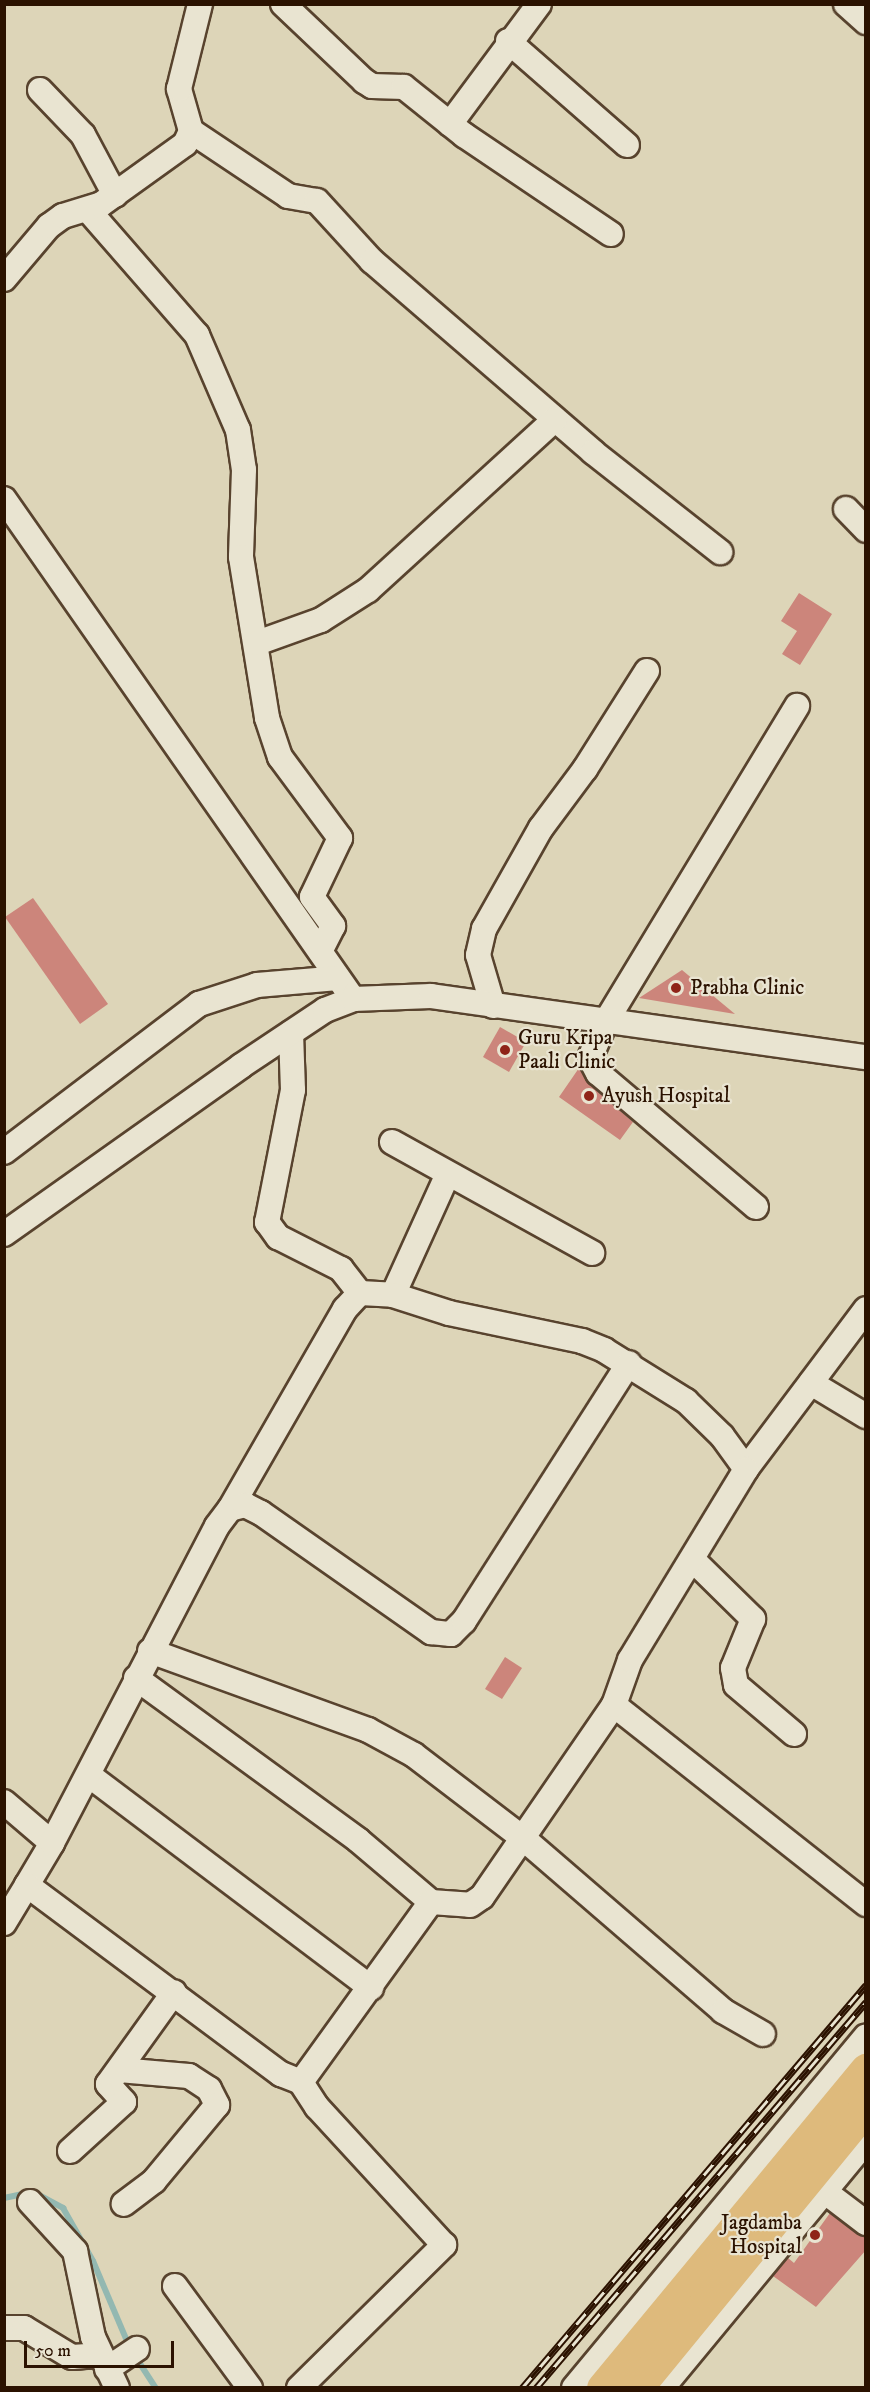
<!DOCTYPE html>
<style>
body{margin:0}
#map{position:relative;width:870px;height:2392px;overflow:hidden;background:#ddd5b8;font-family:"IM FELL DW Pica",serif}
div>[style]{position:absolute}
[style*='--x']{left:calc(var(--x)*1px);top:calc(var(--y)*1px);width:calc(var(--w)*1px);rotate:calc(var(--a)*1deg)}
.stream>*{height:6px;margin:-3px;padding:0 3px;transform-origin:3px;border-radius:3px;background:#93b8b1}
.building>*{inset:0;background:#cc857b}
.roads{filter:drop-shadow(2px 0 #58432e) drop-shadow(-2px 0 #58432e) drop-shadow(0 2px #58432e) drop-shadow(0 -2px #58432e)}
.minor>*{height:24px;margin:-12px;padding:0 12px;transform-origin:12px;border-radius:12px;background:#e9e4d1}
.highway>*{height:33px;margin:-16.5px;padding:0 16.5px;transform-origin:16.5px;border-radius:16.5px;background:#deba7c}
.rail>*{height:7px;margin-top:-3.5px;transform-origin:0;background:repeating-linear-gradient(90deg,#e9e4d1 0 14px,#2b1200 0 28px);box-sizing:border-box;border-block:2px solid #2b1200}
.dots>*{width:16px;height:16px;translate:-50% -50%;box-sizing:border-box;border:3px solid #e9e4d1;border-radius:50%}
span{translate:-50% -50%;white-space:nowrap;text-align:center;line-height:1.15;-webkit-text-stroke:4.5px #e9e4d1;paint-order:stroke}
.poi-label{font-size:21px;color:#2b1200}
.left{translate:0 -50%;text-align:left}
.right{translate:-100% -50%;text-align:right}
.frame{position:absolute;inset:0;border:6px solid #2b1200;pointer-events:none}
.scale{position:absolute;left:24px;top:2341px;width:150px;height:27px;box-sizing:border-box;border:3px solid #2b1200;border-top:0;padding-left:8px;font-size:18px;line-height:21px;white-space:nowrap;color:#2b1200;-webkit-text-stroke:4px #e9e4d1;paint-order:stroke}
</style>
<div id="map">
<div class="stream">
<div style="--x:37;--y:2194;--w:30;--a:28"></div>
<div style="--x:63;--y:2208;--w:61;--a:60.5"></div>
<div style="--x:93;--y:2261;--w:95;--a:67"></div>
<div style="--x:4;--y:2198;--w:24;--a:-12"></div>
<div style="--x:135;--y:2356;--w:38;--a:57"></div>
</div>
<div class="building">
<div style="clip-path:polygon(799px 593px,832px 614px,800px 665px,782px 654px,797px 631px,781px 621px)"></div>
<div style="clip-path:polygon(33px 898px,108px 1004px,80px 1024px,5px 917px)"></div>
<div style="clip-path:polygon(682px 970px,735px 1014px,639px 998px)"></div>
<div style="clip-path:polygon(500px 1027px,526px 1042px,509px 1072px,483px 1057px)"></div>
<div style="clip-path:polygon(579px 1068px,589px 1084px,633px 1122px,620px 1140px,559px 1097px)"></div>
<div style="clip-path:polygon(505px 1657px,522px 1668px,502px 1699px,485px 1689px)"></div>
<div style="clip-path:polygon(830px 2213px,866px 2237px,866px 2250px,816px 2307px,773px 2276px,788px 2258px,794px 2263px)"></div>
</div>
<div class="roads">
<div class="minor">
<div style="--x:283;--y:4;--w:112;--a:43.5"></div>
<div style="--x:364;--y:81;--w:9;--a:32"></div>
<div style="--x:372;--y:86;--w:32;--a:2"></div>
<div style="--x:404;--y:87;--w:77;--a:38.7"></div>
<div style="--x:464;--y:135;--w:177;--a:34"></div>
<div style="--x:846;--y:4;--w:27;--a:42"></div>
<div style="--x:508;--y:41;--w:158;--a:41.2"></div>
<div style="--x:40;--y:90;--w:62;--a:46.3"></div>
<div style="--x:83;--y:135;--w:68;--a:61.9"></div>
<div style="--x:450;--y:124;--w:149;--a:-53.4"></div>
<div style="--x:191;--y:131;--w:117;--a:33.8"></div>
<div style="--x:288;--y:196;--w:29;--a:10"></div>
<div style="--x:317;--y:201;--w:81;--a:47.5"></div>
<div style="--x:372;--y:261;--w:292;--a:40.8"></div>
<div style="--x:593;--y:452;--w:162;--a:38.2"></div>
<div style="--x:88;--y:210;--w:166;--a:48.9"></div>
<div style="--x:197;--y:335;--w:103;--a:66.7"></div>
<div style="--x:238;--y:430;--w:40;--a:81.5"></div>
<div style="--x:244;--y:470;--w:87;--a:92"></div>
<div style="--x:241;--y:557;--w:163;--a:80.8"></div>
<div style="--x:267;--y:718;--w:41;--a:71.6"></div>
<div style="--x:280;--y:757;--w:101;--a:53.5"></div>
<div style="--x:340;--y:838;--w:65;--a:115.4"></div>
<div style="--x:312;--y:897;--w:36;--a:54"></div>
<div style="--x:333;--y:926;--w:28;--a:117"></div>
<div style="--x:4;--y:279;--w:70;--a:-49.7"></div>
<div style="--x:49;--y:226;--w:17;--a:-36"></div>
<div style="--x:63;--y:216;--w:39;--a:-17"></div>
<div style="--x:100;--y:205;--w:105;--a:-35.7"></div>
<div style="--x:185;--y:144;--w:14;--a:-65"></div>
<div style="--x:191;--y:131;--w:44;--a:-105.9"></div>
<div style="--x:179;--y:89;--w:88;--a:-76.1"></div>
<div style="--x:4;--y:499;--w:610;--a:55.08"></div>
<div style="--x:846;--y:509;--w:29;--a:46"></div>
<div style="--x:257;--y:643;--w:68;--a:-19.8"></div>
<div style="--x:321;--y:620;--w:56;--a:-32.6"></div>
<div style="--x:368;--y:590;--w:253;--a:-42.4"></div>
<div style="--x:493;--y:1006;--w:53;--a:-106.4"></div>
<div style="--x:478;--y:955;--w:27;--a:-77"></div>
<div style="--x:484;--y:929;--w:116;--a:-60.6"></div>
<div style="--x:541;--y:828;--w:74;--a:-53.3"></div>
<div style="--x:585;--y:769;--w:116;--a:-57.7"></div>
<div style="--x:291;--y:1033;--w:57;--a:88"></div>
<div style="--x:293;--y:1090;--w:135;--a:101.1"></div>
<div style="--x:267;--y:1222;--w:19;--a:54"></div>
<div style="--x:278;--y:1237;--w:71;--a:26.9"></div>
<div style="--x:341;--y:1269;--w:31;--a:52"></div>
<div style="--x:392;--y:1142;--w:229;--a:29"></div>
<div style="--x:4;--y:1152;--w:245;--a:-37.2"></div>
<div style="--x:199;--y:1004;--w:61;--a:-18.1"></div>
<div style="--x:257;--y:985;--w:81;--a:-4.9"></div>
<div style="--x:756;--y:1207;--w:207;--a:-139.7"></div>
<div style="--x:598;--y:1073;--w:17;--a:-118"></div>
<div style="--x:590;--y:1058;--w:38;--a:-67"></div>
<div style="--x:605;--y:1023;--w:371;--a:-58.8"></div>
<div style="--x:4;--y:1234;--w:291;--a:-35.3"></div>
<div style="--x:241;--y:1066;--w:101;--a:-33.7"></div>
<div style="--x:325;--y:1010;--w:30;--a:-21"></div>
<div style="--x:353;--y:999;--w:78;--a:-2.2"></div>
<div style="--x:431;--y:996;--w:439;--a:8"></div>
<div style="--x:393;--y:1295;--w:133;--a:-65.6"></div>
<div style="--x:811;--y:1383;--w:64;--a:31"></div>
<div style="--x:230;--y:1509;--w:231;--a:-60.1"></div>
<div style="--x:345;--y:1309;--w:22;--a:-47"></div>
<div style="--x:360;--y:1293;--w:33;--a:3"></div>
<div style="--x:393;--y:1295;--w:59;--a:17.8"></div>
<div style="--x:449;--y:1313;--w:136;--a:11.9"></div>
<div style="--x:582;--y:1341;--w:24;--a:22"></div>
<div style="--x:604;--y:1350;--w:97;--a:31.9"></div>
<div style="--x:686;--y:1401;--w:50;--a:44.2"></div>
<div style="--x:722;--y:1436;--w:41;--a:54"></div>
<div style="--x:746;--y:1469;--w:200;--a:-53.1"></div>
<div style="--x:694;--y:1561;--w:83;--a:44.5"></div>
<div style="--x:753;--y:1619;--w:53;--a:112.2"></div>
<div style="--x:733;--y:1668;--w:17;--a:80"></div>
<div style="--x:736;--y:1685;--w:76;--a:40.2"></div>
<div style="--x:150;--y:1651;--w:232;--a:19.9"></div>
<div style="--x:368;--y:1730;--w:52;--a:28.5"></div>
<div style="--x:414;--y:1755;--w:138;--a:37.4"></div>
<div style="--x:524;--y:1839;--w:263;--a:40.8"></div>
<div style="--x:723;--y:2011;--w:46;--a:29.9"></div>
<div style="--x:136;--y:1678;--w:275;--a:36.1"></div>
<div style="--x:358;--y:1840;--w:96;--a:40.3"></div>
<div style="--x:614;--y:1705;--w:321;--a:38.3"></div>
<div style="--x:90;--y:1776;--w:352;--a:37"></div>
<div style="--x:4;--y:1802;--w:63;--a:40.5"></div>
<div style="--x:52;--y:1843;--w:49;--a:120.8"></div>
<div style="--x:27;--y:1885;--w:317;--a:36.7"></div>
<div style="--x:281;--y:2074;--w:22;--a:22"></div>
<div style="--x:301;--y:2082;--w:222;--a:-54.2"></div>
<div style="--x:431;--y:1902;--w:39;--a:4"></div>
<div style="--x:470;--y:1905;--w:14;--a:-34"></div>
<div style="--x:482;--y:1897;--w:233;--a:-55.5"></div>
<div style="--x:614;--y:1705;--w:48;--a:-70.4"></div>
<div style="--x:630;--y:1660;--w:223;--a:-58.7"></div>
<div style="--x:52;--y:1843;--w:357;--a:-62.5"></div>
<div style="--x:217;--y:1526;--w:21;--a:-53"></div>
<div style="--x:230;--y:1509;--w:16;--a:-15"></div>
<div style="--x:245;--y:1505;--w:18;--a:27"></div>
<div style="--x:261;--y:1513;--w:208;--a:35"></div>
<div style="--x:431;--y:1632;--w:20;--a:6"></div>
<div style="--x:451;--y:1634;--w:18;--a:-45"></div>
<div style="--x:464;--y:1621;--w:306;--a:-57.4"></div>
<div style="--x:4;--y:1923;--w:44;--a:-58.8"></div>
<div style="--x:119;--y:2070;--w:70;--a:4.9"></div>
<div style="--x:189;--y:2076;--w:24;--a:33"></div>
<div style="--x:209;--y:2089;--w:18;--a:63"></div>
<div style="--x:217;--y:2105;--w:99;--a:129.7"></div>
<div style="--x:154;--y:2181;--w:38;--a:143"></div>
<div style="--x:70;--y:2151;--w:73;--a:-42.2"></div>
<div style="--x:124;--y:2102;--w:24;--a:-132"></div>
<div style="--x:108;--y:2084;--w:113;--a:-54.3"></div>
<div style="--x:824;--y:2191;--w:53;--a:37.3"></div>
<div style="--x:30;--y:2202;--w:67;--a:47.4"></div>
<div style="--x:75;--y:2251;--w:88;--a:78.2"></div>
<div style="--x:93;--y:2337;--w:56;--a:64.8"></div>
<div style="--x:175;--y:2286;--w:127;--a:53.7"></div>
<div style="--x:4;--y:2328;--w:20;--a:0"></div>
<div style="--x:24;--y:2328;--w:56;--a:31.1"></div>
<div style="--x:72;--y:2357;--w:27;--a:-4"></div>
<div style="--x:107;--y:2369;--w:36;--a:-34"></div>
<div style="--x:299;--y:2388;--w:204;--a:-44.6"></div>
<div style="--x:444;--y:2245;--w:188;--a:-132.6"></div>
<div style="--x:317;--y:2107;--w:30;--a:-123"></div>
<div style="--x:574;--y:2388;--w:457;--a:-50.3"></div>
<div style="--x:662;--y:2388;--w:320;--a:-50.4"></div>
</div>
<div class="highway">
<div style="--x:603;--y:2388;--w:413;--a:-50.4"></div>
<div style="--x:636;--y:2388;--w:363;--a:-50.7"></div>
</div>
</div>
<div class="rail">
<div style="--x:522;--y:2388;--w:530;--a:-49.52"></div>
<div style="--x:536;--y:2388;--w:508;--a:-49.47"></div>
</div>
<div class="dots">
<div style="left:676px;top:988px;background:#8f2418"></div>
<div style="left:505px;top:1050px;background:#8f2418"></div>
<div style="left:589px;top:1096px;background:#8f2418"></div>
<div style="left:815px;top:2235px;background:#8f2418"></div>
</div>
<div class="poi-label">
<span class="left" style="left:690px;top:988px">Prabha Clinic</span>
<span class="left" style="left:518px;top:1050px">Guru Kripa<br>Paali Clinic</span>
<span class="left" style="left:602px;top:1096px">Ayush Hospital</span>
<span class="right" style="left:802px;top:2235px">Jagdamba<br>Hospital</span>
</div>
<div class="frame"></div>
<div class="scale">50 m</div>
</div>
